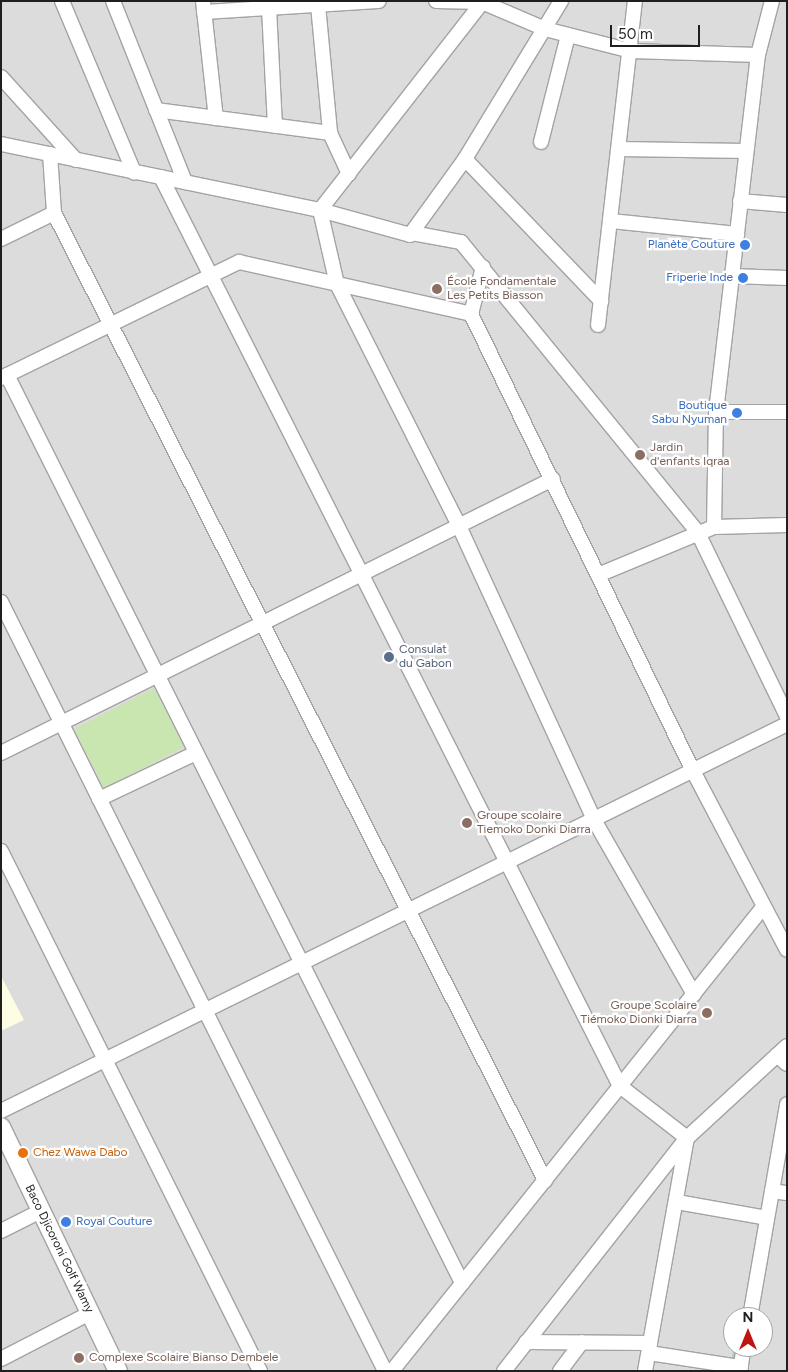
<!DOCTYPE html>
<meta charset="utf-8">
<style>
body{margin:0}
#map{position:relative;width:788px;height:1372px;overflow:hidden;background:#efece6;font-family:Figtree,sans-serif}
div>[style]{position:absolute}
[style*='--x']{left:calc(var(--x)*1px);top:calc(var(--y)*1px);width:calc(var(--w)*1px);rotate:calc(var(--a)*1deg)}
.residential>*{inset:0;background:#dddcdc}
.education>*{inset:0;background:#fcfde2}
.grass>*{inset:0;background:#c9e5b0}
.stream>*{height:4px;margin:-2px;padding:0 2px;transform-origin:2px;border-radius:2px;background:#aacdd9}
.roads{filter:drop-shadow(1px 0 #a3a3a3) drop-shadow(-1px 0 #a3a3a3) drop-shadow(0 1px #a3a3a3) drop-shadow(0 -1px #a3a3a3)}
.minor>*{height:14px;margin:-7px;padding:0 7px;transform-origin:7px;border-radius:7px;background:#fff}
.tertiary>*{height:18px;margin:-9px;padding:0 9px;transform-origin:9px;border-radius:9px;background:#fff}
.dots>*{width:14px;height:14px;translate:-50% -50%;box-sizing:border-box;border:2px solid #fff;border-radius:50%}
span{translate:-50% -50%;white-space:nowrap;text-align:center;line-height:1.15;-webkit-text-stroke:4.5px #fff;paint-order:stroke}
.shop-label{font-size:12px;color:#366cbe}
.right{translate:-100% -50%;text-align:right}
.left{translate:0 -50%;text-align:left}
.education-label{font-size:12px;color:#785e54}
.service-label{font-size:12px;color:#4e5e75}
.food-label{font-size:12px;color:#c56008}
.street-label{font-size:12px;color:#1f1f1f}
.frame{position:absolute;inset:0;border:2px solid #1f1f1f;pointer-events:none}
.north{position:absolute;left:723px;top:1307px;width:50px;height:50px;box-sizing:border-box;background:#fff;border:1px solid #a5a5a5;border-radius:50%;rotate:0deg;font-size:14px;font-weight:700;line-height:20px;text-align:center;color:#1f1f1f}
.north::after{content:'';display:block;margin:auto;width:18px;height:22px;background:#c0140f;clip-path:polygon(50% 0,100% 100%,50% 72%,0 100%)}
.scale{position:absolute;left:610px;top:25px;width:90px;height:22px;box-sizing:border-box;border:2px solid #1f1f1f;border-top:0;padding-left:6px;font-size:15px;line-height:18px;white-space:nowrap;color:#1f1f1f;-webkit-text-stroke:4px #fff;paint-order:stroke}
</style>
<div id="map">
<div class="residential">
<div style="clip-path:polygon(evenodd,1px 1px,787px 1px,787px 1371px,1px 1371px,1px 1px,733px 1317px,763px 1317px,763px 1347px,733px 1347px,733px 1317px)"></div>
</div>
<div class="education">
<div style="clip-path:polygon(1px 976px,24px 1020px,1px 1031px)"></div>
</div>
<div class="grass">
<div style="clip-path:polygon(154px 688px,184px 747px,104px 788px,74px 729px)"></div>
</div>
<div class="stream">
<div style="--x:733;--y:1362;--w:15;--a:-79"></div>
</div>
<div class="roads">
<div class="minor">
<div style="--x:62;--y:1;--w:186;--a:67.2"></div>
<div style="--x:113;--y:1;--w:195;--a:68.3"></div>
<div style="--x:203;--y:1;--w:118;--a:83.7"></div>
<div style="--x:436;--y:1;--w:46;--a:1.2"></div>
<div style="--x:482;--y:2;--w:69;--a:23.2"></div>
<div style="--x:545;--y:29;--w:89;--a:14.3"></div>
<div style="--x:631;--y:51;--w:127;--a:1.8"></div>
<div style="--x:318;--y:5;--w:129;--a:84.6"></div>
<div style="--x:330;--y:133;--w:45;--a:65.1"></div>
<div style="--x:269;--y:8;--w:118;--a:87.1"></div>
<div style="--x:204;--y:12;--w:175;--a:-3.6"></div>
<div style="--x:1;--y:77;--w:112;--a:47.9"></div>
<div style="--x:156;--y:110;--w:176;--a:7.5"></div>
<div style="--x:541;--y:142;--w:110;--a:-75.8"></div>
<div style="--x:1;--y:144;--w:326;--a:11.7"></div>
<div style="--x:320;--y:210;--w:93;--a:15.5"></div>
<div style="--x:410;--y:235;--w:94;--a:-54.1"></div>
<div style="--x:465;--y:159;--w:185;--a:-58.7"></div>
<div style="--x:619;--y:149;--w:127;--a:0.9"></div>
<div style="--x:50;--y:154;--w:59;--a:86.1"></div>
<div style="--x:54;--y:213;--w:1085;--a:63.08"></div>
<div style="--x:465;--y:159;--w:197;--a:46.2"></div>
<div style="--x:161;--y:177;--w:1018;--a:63.21"></div>
<div style="--x:620;--y:1086;--w:85;--a:37.8"></div>
<div style="--x:740;--y:201;--w:47;--a:4.9"></div>
<div style="--x:320;--y:210;--w:76;--a:77.1"></div>
<div style="--x:337;--y:284;--w:271;--a:63.2"></div>
<div style="--x:459;--y:526;--w:321;--a:65.3"></div>
<div style="--x:593;--y:818;--w:203;--a:60.2"></div>
<div style="--x:320;--y:210;--w:265;--a:-52"></div>
<div style="--x:611;--y:221;--w:127;--a:5.9"></div>
<div style="--x:412;--y:233;--w:50;--a:10.4"></div>
<div style="--x:461;--y:242;--w:375;--a:50.8"></div>
<div style="--x:698;--y:533;--w:203;--a:64.1"></div>
<div style="--x:1;--y:239;--w:59;--a:-26.1"></div>
<div style="--x:483;--y:267;--w:49;--a:104.3"></div>
<div style="--x:471;--y:314;--w:506;--a:64.09"></div>
<div style="--x:692;--y:769;--w:204;--a:62.3"></div>
<div style="--x:732;--y:276;--w:55;--a:2.1"></div>
<div style="--x:598;--y:325;--w:326;--a:-83.5"></div>
<div style="--x:7;--y:375;--w:1016;--a:63.38"></div>
<div style="--x:1;--y:378;--w:265;--a:-26"></div>
<div style="--x:239;--y:262;--w:238;--a:12.6"></div>
<div style="--x:716;--y:412;--w:71;--a:0"></div>
<div style="--x:714;--y:527;--w:115;--a:-89"></div>
<div style="--x:716;--y:412;--w:359;--a:-83.3"></div>
<div style="--x:758;--y:55;--w:56;--a:-75.5"></div>
<div style="--x:598;--y:575;--w:126;--a:-22.5"></div>
<div style="--x:714;--y:527;--w:73;--a:-1.6"></div>
<div style="--x:1;--y:602;--w:860;--a:63.46"></div>
<div style="--x:1;--y:753;--w:616;--a:-26.4"></div>
<div style="--x:99;--y:799;--w:107;--a:-25.4"></div>
<div style="--x:1;--y:851;--w:581;--a:63.52"></div>
<div style="--x:777;--y:1055;--w:13;--a:42"></div>
<div style="--x:1;--y:1111;--w:876;--a:-26.21"></div>
<div style="--x:772;--y:1191;--w:15;--a:8"></div>
<div style="--x:677;--y:1202;--w:91;--a:10.1"></div>
<div style="--x:1;--y:1231;--w:45;--a:-26.6"></div>
<div style="--x:750;--y:1317;--w:216;--a:-80.1"></div>
<div style="--x:526;--y:1342;--w:124;--a:0.5"></div>
<div style="--x:649;--y:1353;--w:93;--a:8.7"></div>
<div style="--x:1;--y:1359;--w:100;--a:-27.3"></div>
<div style="--x:392;--y:1371;--w:595;--a:-51.34"></div>
<div style="--x:504;--y:1371;--w:296;--a:-51.9"></div>
<div style="--x:687;--y:1138;--w:136;--a:-42.6"></div>
<div style="--x:560;--y:1371;--w:36;--a:-53"></div>
<div style="--x:645;--y:1371;--w:237;--a:-79.8"></div>
<div style="--x:740;--y:1371;--w:24;--a:-81"></div>
</div>
<div class="tertiary">
<div style="--x:1;--y:1127;--w:271;--a:64.4"></div>
</div>
</div>
<div class="dots">
<div style="left:745px;top:245px;background:#3f7fe0"></div>
<div style="left:743px;top:278px;background:#3f7fe0"></div>
<div style="left:437px;top:289px;background:#8d6e63"></div>
<div style="left:737px;top:413px;background:#3f7fe0"></div>
<div style="left:640px;top:455px;background:#8d6e63"></div>
<div style="left:389px;top:657px;background:#5c6f8a"></div>
<div style="left:467px;top:823px;background:#8d6e63"></div>
<div style="left:707px;top:1013px;background:#8d6e63"></div>
<div style="left:23px;top:1153px;background:#e8710a"></div>
<div style="left:66px;top:1222px;background:#3f7fe0"></div>
<div style="left:79px;top:1358px;background:#8d6e63"></div>
</div>
<div class="shop-label">
<span class="right" style="left:735px;top:245px">Planète Couture</span>
<span class="right" style="left:733px;top:278px">Friperie Inde</span>
<span class="right" style="left:727px;top:413px">Boutique<br>Sabu Nyuman</span>
<span class="left" style="left:76px;top:1222px">Royal Couture</span>
</div>
<div class="education-label">
<span class="left" style="left:447px;top:289px">École Fondamentale<br>Les Petits Biasson</span>
<span class="left" style="left:650px;top:455px">Jardin<br>d'enfants Iqraa</span>
<span class="left" style="left:477px;top:823px">Groupe scolaire<br>Tiemoko Donki Diarra</span>
<span class="right" style="left:697px;top:1013px">Groupe Scolaire<br>Tiémoko Dionki Diarra</span>
<span class="left" style="left:89px;top:1358px">Complexe Scolaire Bianso Dembele</span>
</div>
<div class="service-label">
<span class="left" style="left:399px;top:657px">Consulat<br>du Gabon</span>
</div>
<div class="food-label">
<span class="left" style="left:33px;top:1153px">Chez Wawa Dabo</span>
</div>
<div class="street-label">
<span style="left:59px;top:1249px;rotate:64deg">Baco Djicoroni Golf Wamy</span>
</div>
<div class="frame"></div>
<div class="north">N</div>
<div class="scale">50 m</div>
</div>
